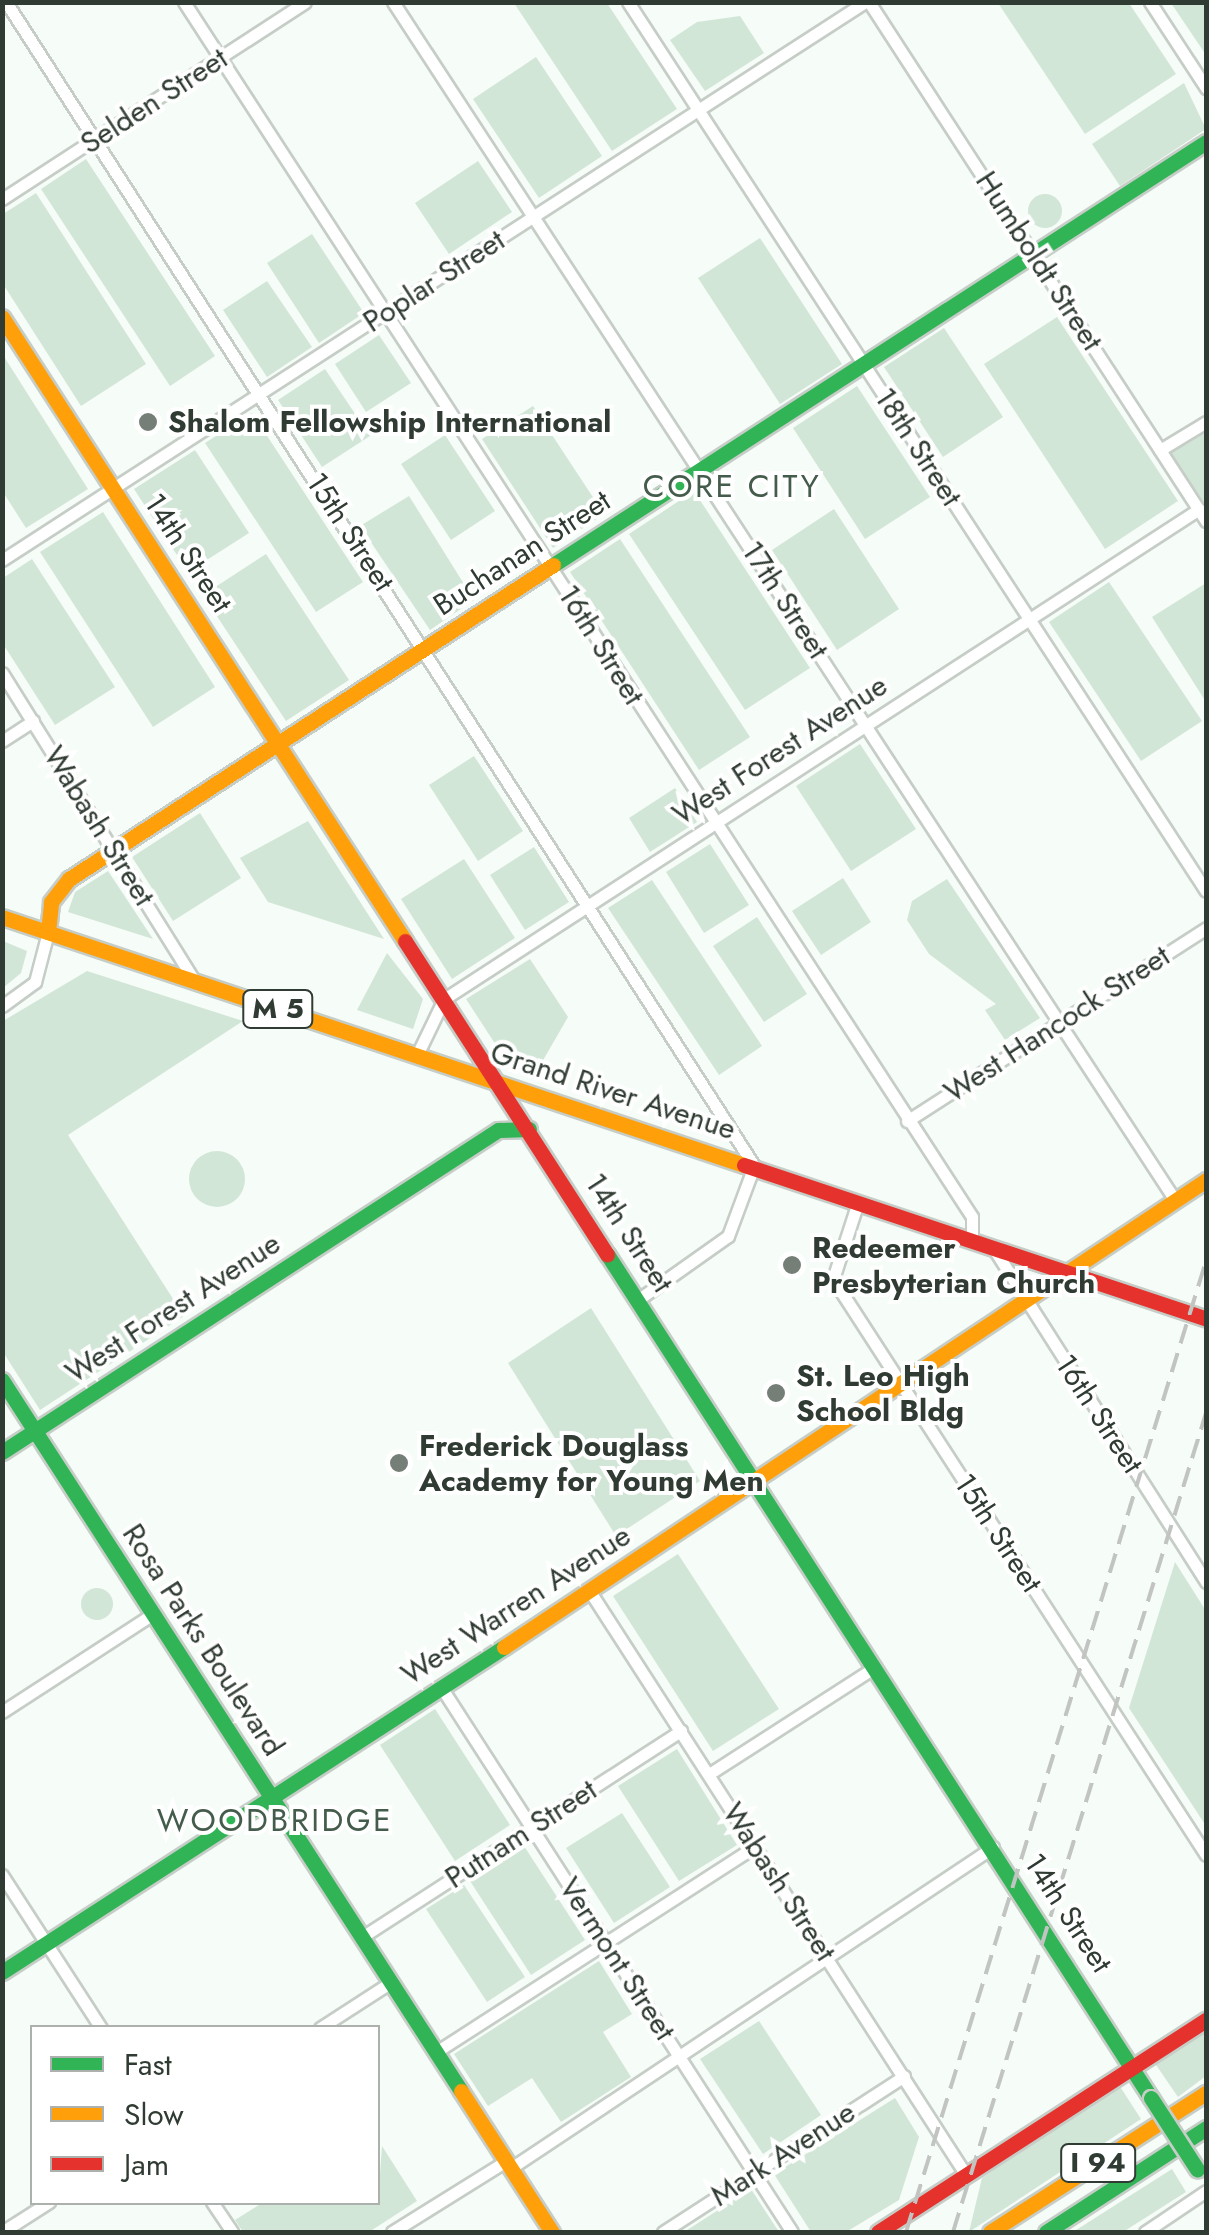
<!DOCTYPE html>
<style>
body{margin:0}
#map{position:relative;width:1209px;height:2235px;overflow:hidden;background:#f6fcf7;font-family:Jost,sans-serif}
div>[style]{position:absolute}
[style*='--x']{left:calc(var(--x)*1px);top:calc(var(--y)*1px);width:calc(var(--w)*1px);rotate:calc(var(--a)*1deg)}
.green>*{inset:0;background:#d2e6d7}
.round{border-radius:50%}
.roads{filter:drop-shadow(2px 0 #c6cdc7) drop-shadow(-2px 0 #c6cdc7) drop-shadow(0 2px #c6cdc7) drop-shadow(0 -2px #c6cdc7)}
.street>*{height:11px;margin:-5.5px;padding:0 5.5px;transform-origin:5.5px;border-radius:5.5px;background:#fefffe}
.fast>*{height:15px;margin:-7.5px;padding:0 7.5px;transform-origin:7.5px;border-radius:7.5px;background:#30b455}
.slow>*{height:15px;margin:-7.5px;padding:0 7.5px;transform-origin:7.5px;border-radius:7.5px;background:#ff9f0a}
.jam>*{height:15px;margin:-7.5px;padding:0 7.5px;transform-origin:7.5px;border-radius:7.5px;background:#e5322d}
.rail>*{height:4px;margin-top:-2px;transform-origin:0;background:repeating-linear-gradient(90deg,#c2c4c2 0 20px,transparent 0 30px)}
.bridges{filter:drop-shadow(2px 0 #c6cdc7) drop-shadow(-2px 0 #c6cdc7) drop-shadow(0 2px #c6cdc7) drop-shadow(0 -2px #c6cdc7)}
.fast-bridge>*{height:15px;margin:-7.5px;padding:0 7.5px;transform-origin:7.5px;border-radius:7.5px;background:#30b455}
.dots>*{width:28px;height:28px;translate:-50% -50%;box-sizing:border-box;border:5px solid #fff;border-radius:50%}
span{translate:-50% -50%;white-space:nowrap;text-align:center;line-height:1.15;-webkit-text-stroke:8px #fff;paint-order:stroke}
.shield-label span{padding:2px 8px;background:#fff;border:2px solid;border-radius:8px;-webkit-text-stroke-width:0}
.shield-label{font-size:28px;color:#303c33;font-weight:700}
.street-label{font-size:30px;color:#303c33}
.poi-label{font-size:30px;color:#303c33;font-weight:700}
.left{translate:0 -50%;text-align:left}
.neighbourhood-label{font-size:32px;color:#445c4b;letter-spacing:2.5px}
.frame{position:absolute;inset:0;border:5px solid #303c33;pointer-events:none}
.legend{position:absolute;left:30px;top:2025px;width:350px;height:180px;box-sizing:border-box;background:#fff;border:2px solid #acb1ad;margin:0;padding:12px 18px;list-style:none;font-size:30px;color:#303c33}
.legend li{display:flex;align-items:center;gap:20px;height:50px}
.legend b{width:50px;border:2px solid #acb1ad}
</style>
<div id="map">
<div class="green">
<div style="clip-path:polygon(514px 3px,607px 3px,677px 109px,612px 151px)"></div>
<div style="clip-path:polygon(998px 3px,1129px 3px,1176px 74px,1085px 134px)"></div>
<div style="clip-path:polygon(1171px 3px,1206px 3px,1206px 55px)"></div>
<div style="clip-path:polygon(740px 16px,764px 53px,705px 91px,670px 40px,697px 22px)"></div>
<div style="clip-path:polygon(536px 57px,602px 156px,539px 198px,473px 99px)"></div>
<div style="clip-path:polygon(1184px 83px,1206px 129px,1120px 186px,1092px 144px)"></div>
<div style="clip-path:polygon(86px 159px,215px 356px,170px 386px,41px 189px)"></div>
<div style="clip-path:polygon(478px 161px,512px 212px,449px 254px,415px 203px)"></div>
<div style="clip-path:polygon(36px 193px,146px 364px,81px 406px,3px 284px,3px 214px)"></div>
<div class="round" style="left:1028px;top:194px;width:34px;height:34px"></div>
<div style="clip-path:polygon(312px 234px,364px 313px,319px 343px,267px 263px)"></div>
<div style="clip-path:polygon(760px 238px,842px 364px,780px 404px,698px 278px)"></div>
<div style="clip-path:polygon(267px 281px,312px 347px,267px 377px,223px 310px)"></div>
<div style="clip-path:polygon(1057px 317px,1178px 501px,1105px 549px,984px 364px)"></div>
<div style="clip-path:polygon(944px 328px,1003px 417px,943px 457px,884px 367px)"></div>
<div style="clip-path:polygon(379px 335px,411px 383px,366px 412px,335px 364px)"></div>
<div style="clip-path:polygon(3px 355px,88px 489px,26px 528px,3px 492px)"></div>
<div style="clip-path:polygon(325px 369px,370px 436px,322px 467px,278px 400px)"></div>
<div style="clip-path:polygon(857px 386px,930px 497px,865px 539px,793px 428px)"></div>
<div style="clip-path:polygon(533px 406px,604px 514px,553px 548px,482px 439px)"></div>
<div style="clip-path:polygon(252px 413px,363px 582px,316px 612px,205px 443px)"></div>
<div style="clip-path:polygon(1206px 428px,1206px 516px,1167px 453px)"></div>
<div style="clip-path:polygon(445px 435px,495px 511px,451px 540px,401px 464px)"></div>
<div style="clip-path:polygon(195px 450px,249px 533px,188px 572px,134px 489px)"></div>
<div style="clip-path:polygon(694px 491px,810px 668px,745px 710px,629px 534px)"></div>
<div style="clip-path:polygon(409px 496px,474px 600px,430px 630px,360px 526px)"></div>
<div style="clip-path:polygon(834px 509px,899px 609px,837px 650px,772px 550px)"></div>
<div style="clip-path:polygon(103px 512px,215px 687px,153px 727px,40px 552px)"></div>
<div style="clip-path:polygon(620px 539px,750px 737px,699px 770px,570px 572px)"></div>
<div style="clip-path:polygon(266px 554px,349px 680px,286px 721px,203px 595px)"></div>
<div style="clip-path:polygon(32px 559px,115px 687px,55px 725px,3px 644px,3px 578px)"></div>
<div style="clip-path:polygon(1109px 582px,1202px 721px,1141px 761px,1049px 622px)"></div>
<div style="clip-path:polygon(1206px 583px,1206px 702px,1152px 617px)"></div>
<div style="clip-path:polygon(860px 744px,916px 829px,851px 871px,796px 786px)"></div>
<div style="clip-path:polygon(474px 756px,523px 831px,478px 861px,429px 785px)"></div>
<div style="clip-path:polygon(675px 788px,697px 822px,650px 852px,629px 818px)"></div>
<div style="clip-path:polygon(200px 813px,241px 878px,173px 921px,132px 857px)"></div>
<div style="clip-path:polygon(308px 821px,384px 939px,268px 902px,240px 858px)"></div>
<div style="clip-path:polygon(710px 844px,749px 905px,704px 933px,666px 872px)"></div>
<div style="clip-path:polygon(534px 847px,569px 902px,525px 930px,490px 875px)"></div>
<div style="clip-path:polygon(464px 859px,515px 938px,452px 979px,401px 899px)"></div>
<div style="clip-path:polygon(108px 871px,153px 939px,68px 912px,75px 892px)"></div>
<div style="clip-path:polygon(843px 878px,871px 922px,821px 955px,792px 911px)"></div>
<div style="clip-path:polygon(947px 879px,1040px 1018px,1005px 1040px,985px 1010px,996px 1004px,929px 954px,907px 920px,912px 901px)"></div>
<div style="clip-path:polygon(652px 880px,762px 1046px,719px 1075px,608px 908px)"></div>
<div style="clip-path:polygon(757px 917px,807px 994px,764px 1022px,713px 946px)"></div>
<div style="clip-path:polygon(3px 941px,27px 951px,21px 973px,3px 988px)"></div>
<div style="clip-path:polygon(387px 953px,423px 999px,413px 1029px,357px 1010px)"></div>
<div style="clip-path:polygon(530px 959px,568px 1017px,538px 1069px,505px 1059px,466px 999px)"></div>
<div style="clip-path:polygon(87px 971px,243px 1021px,68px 1135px,184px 1316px,40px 1410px,3px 1352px,3px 1021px)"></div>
<div class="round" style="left:189px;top:1151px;width:56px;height:56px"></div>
<div style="clip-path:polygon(591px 1308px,700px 1481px,616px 1536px,508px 1363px)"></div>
<div style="clip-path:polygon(678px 1554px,779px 1709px,713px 1751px,613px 1596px)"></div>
<div style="clip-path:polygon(1175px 1562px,1206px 1611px,1206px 1826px,1129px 1708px)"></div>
<div class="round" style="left:81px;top:1588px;width:32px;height:32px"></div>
<div style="clip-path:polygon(435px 1709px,510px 1825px,455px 1861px,380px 1745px)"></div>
<div style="clip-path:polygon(677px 1749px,737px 1845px,679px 1881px,618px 1786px)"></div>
<div style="clip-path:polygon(622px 1813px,670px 1887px,614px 1923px,566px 1848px)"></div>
<div style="clip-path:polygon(524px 1846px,585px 1940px,531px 1975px,470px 1881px)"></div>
<div style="clip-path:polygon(464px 1885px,525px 1977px,487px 2002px,426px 1909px)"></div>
<div style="clip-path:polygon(599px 1961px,632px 2014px,603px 2032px,631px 2077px,561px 2122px,532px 2078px,488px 2106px,454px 2054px)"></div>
<div style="clip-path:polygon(759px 2021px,821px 2115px,763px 2154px,700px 2059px)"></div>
<div style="clip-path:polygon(1206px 2028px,1206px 2076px,1178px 2097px,1154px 2062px)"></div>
<div style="clip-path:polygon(1119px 2085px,1141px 2119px,969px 2232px,982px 2178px)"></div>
<div style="clip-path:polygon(895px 2098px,919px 2137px,899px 2200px,846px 2232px,811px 2232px,774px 2174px)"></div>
<div style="clip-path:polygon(382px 2146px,417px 2201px,369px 2232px,243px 2232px,235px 2220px,262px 2203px,378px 2202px)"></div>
<div style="clip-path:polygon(1172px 2169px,1186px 2192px,1123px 2232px,1073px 2232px)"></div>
<div style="clip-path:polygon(751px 2189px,779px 2232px,684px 2232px)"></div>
</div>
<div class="roads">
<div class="street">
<div style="--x:6;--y:2;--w:1384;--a:57.27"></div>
<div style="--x:754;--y:1166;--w:75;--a:110.4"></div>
<div style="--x:728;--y:1236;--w:109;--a:144.7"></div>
<div style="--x:184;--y:2;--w:1448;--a:57.03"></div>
<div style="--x:972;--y:1217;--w:22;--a:90"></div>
<div style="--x:393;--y:2;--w:1431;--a:56.87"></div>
<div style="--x:628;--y:2;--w:1060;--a:56.97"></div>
<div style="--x:869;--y:2;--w:619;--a:57"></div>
<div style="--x:1150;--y:2;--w:103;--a:56.9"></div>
<div style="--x:2;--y:199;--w:361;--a:-33"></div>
<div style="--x:1160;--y:450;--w:54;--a:-31.3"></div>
<div style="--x:2;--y:560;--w:1028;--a:-32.89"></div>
<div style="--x:2;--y:673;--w:361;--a:58"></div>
<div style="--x:2;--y:741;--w:37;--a:-33"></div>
<div style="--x:2;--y:1006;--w:41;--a:-36"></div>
<div style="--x:35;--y:982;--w:52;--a:-75.4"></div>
<div style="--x:417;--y:1055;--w:62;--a:-64.3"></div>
<div style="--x:444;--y:999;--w:900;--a:-32.98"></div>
<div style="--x:907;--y:1121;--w:356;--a:-32.8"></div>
<div style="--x:858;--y:1202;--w:81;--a:108"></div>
<div style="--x:833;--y:1279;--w:686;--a:57.07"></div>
<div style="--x:994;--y:1249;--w:395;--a:57.5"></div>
<div style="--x:589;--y:1590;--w:696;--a:57.2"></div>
<div style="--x:441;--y:1687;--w:648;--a:57.22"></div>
<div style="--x:2;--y:1712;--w:180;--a:-33"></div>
<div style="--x:709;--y:1774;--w:197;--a:-32.8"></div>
<div style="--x:2;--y:1875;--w:182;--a:57.1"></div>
<div style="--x:362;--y:1937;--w:380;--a:-32.9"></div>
<div style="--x:320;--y:2028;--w:85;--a:-32.9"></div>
<div style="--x:436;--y:2052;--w:381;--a:-32.8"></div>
<div style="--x:511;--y:2168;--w:579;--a:-33.66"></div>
<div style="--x:212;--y:2202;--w:36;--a:56"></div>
<div style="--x:2;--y:2232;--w:56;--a:-32.6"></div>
<div style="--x:392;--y:2232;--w:134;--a:-31.9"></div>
<div style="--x:663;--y:2232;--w:287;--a:-32.9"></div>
<div style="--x:1145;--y:2232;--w:73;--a:-33.9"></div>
</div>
<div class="fast">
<div style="--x:553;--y:565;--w:778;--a:-32.93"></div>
<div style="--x:607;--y:1254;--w:1004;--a:57.2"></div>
<div style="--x:2;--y:1380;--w:846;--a:57.15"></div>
<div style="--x:2;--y:1452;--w:591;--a:-32.99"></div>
<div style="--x:498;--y:1130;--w:31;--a:-2"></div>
<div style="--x:2;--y:1972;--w:598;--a:-32.92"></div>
<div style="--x:1046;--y:2232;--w:191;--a:-33"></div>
</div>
<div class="slow">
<div style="--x:2;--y:317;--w:743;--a:57.14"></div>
<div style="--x:2;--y:917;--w:782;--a:18.48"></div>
<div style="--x:48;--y:932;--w:30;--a:-84"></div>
<div style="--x:51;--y:902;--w:29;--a:-52"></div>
<div style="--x:69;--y:879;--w:577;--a:-32.97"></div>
<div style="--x:504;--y:1647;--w:843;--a:-33.63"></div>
<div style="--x:461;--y:2091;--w:168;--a:57.2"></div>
<div style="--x:882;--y:2232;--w:4;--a:-56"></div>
<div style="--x:990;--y:2232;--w:257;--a:-32.8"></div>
</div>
<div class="jam">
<div style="--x:405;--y:941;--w:373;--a:57.2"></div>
<div style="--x:744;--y:1165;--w:487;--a:18.4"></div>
<div style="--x:878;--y:2232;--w:391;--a:-32.9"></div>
</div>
</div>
<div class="rail">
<div style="--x:906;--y:2232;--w:1016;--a:-72.83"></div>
<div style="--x:953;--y:2232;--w:857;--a:-72.83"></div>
</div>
<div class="bridges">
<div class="fast-bridge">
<div style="--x:1151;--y:2098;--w:85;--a:57.1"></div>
</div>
</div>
<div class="dots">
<div style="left:148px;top:422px;background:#757f78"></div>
<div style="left:792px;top:1265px;background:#757f78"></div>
<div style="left:776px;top:1393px;background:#757f78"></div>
<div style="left:399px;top:1463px;background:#757f78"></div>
</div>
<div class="shield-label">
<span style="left:278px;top:1009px">M 5</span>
<span style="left:1098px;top:2163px">I 94</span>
</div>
<div class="street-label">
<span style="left:154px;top:101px;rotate:-33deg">Selden Street</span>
<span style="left:1039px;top:261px;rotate:57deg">Humboldt Street</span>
<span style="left:434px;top:281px;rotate:-33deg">Poplar Street</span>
<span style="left:918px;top:447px;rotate:57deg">18th Street</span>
<span style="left:350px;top:532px;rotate:57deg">15th Street</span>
<span style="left:188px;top:553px;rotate:57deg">14th Street</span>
<span style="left:522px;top:553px;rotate:-33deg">Buchanan Street</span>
<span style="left:785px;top:600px;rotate:57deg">17th Street</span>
<span style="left:601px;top:645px;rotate:58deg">16th Street</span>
<span style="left:780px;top:750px;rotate:-33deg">West Forest Avenue</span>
<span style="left:99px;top:826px;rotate:58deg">Wabash Street</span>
<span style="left:1057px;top:1024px;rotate:-33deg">West Hancock Street</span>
<span style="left:613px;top:1091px;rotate:18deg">Grand River Avenue</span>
<span style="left:629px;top:1233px;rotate:57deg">14th Street</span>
<span style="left:173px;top:1308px;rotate:-33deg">West Forest Avenue</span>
<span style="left:1099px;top:1414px;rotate:57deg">16th Street</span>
<span style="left:998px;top:1533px;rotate:57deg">15th Street</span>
<span style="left:516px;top:1605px;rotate:-33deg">West Warren Avenue</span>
<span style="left:203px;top:1640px;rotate:57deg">Rosa Parks Boulevard</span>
<span style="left:521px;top:1834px;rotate:-33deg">Putnam Street</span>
<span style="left:779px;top:1882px;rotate:57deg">Wabash Street</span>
<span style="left:1068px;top:1913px;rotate:57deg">14th Street</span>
<span style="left:617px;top:1959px;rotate:57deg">Vermont Street</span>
<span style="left:783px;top:2154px;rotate:-33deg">Mark Avenue</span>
</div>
<div class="poi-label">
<span class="left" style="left:168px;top:422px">Shalom Fellowship International</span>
<span class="left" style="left:812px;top:1265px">Redeemer<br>Presbyterian Church</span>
<span class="left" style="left:796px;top:1393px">St. Leo High<br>School Bldg</span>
<span class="left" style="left:419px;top:1463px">Frederick Douglass<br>Academy for Young Men</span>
</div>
<div class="neighbourhood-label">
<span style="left:732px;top:486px">CORE CITY</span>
<span style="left:275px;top:1820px">WOODBRIDGE</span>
</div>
<div class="frame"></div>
<ul class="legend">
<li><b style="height:12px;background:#30b455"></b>Fast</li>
<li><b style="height:12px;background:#ff9f0a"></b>Slow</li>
<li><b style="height:12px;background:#e5322d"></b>Jam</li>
</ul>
</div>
